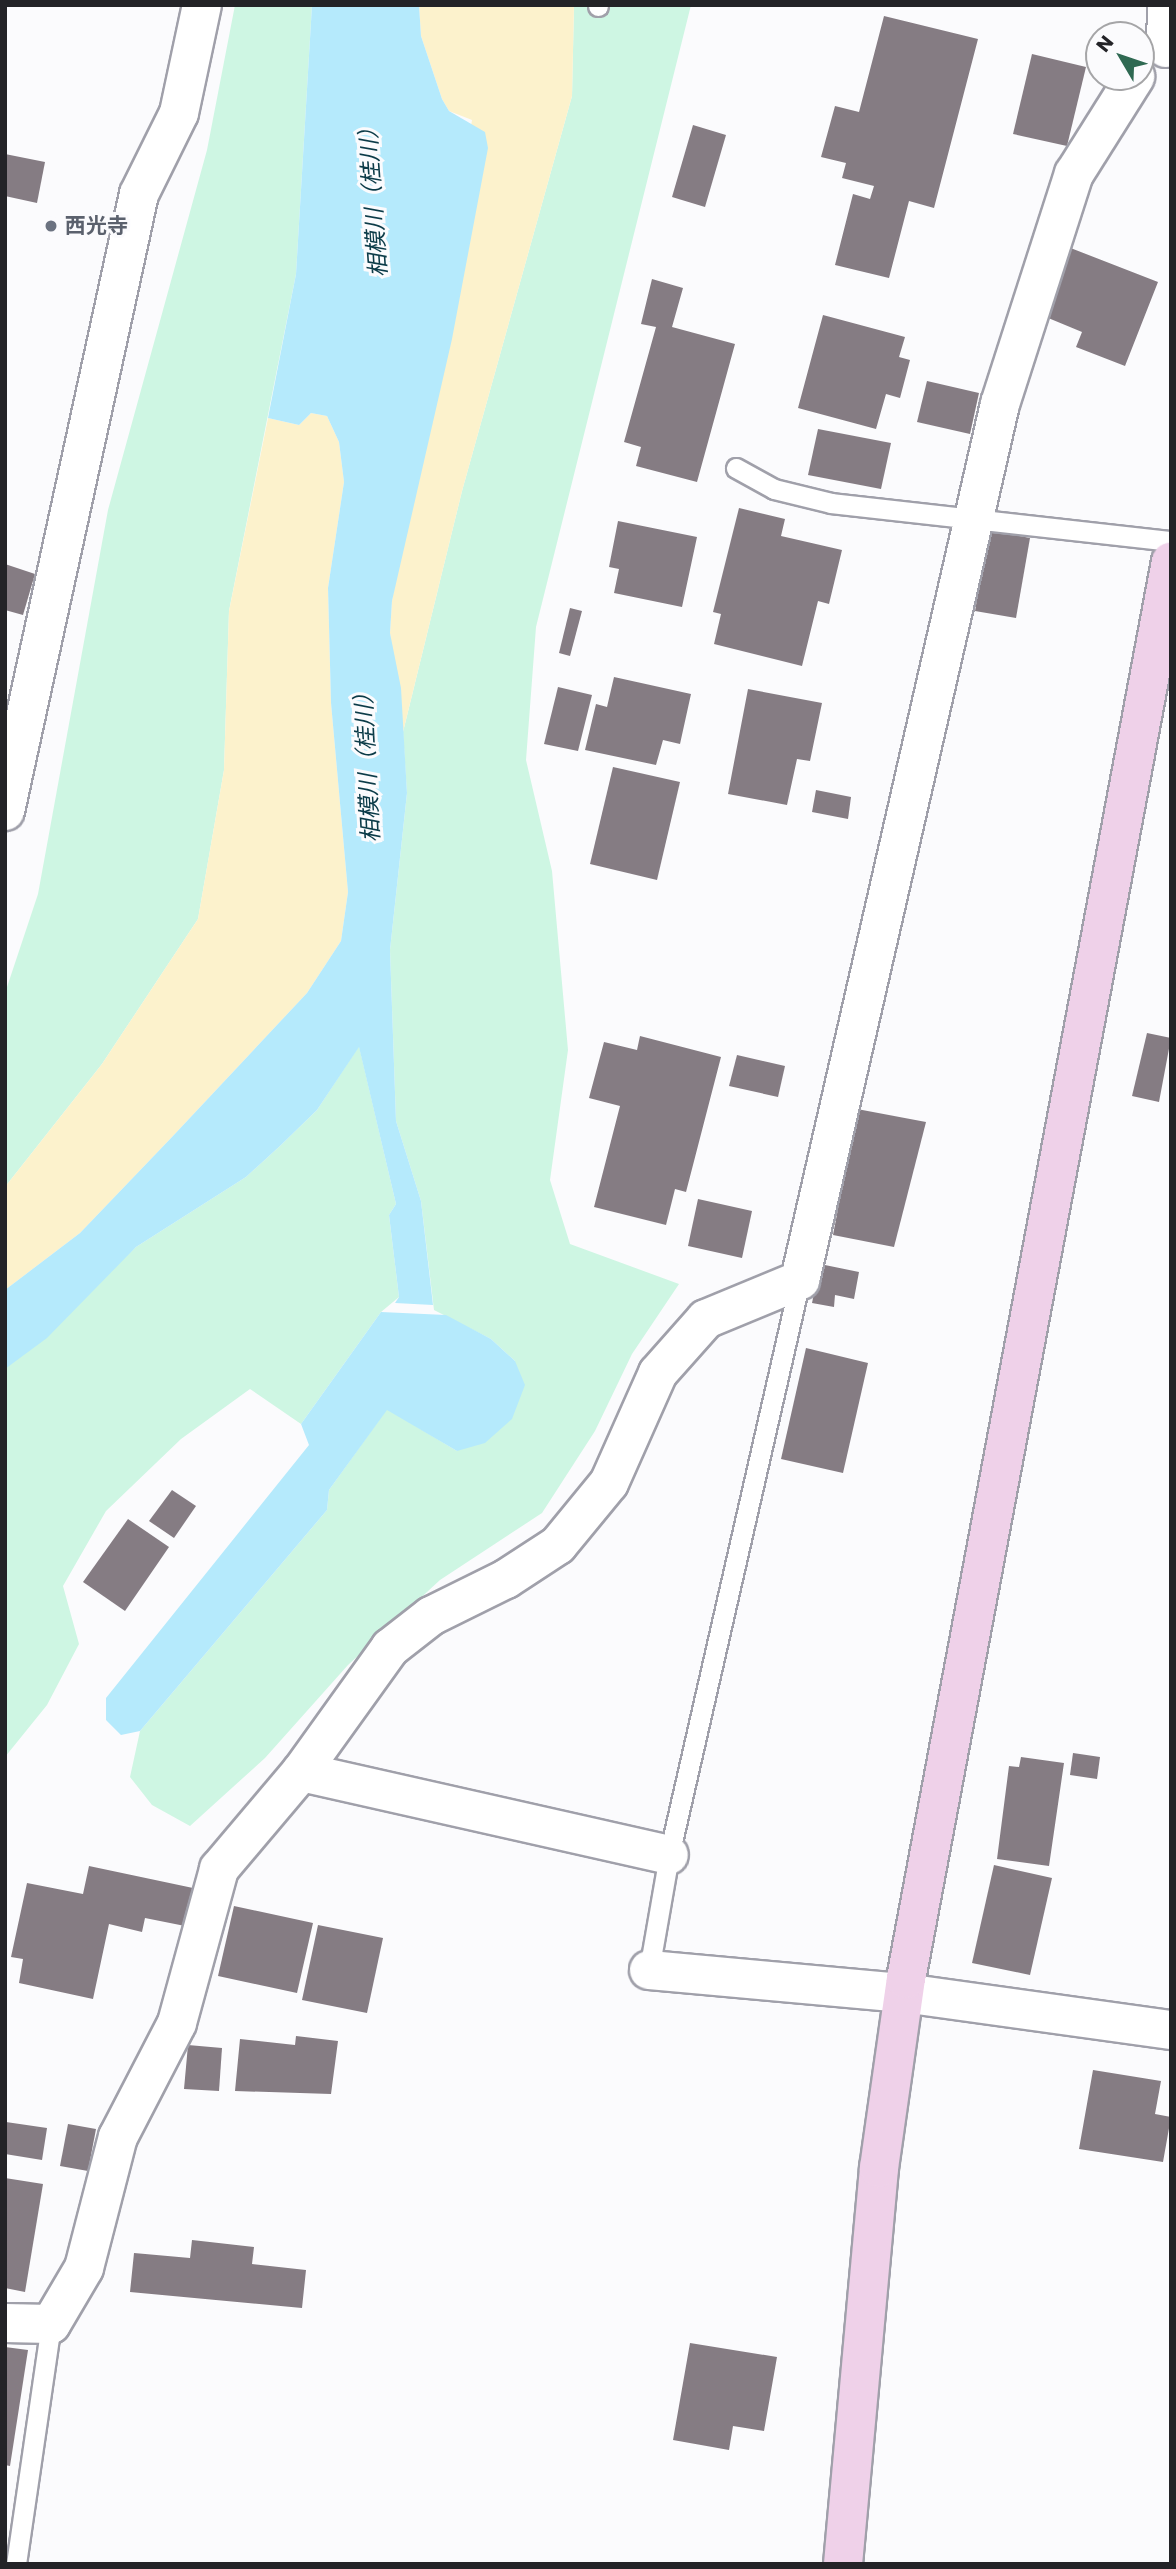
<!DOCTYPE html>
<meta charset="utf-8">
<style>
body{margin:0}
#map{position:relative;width:1176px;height:2569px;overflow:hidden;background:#fbfbfd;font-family:Poppins,"Noto Sans JP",sans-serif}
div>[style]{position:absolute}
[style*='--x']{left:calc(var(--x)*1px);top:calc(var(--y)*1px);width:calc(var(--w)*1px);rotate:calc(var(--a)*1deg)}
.green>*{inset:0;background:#cef6e3}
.sand>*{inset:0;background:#fcf2cc}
.water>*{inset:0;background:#b5eafc}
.building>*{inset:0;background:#857c83}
.roads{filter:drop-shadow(2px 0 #a0a0aa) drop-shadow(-2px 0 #a0a0aa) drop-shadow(0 2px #a0a0aa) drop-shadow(0 -2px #a0a0aa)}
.lane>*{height:19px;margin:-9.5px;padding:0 9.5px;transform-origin:9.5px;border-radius:9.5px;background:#fff}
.street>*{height:38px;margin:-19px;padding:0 19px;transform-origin:19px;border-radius:19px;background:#fff}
.secondary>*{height:38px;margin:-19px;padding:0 19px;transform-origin:19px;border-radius:19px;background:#efd1e9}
.dots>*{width:19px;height:19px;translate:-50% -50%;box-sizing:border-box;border:4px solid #fbfbfd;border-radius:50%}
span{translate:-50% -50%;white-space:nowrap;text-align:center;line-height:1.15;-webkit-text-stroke:6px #fbfbfd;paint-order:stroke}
.worship-label{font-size:21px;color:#5b616d;font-weight:700}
.left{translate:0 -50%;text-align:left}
.water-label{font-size:23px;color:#0b3b48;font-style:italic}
.frame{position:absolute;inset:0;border:7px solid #232327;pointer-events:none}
.north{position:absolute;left:1085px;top:21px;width:70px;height:70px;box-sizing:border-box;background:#fbfbfd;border:2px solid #a5a5a7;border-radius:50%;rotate:309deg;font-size:19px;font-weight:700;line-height:28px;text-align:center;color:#232327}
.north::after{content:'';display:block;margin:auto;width:24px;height:32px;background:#2f6952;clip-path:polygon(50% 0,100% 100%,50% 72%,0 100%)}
</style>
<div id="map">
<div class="green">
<div style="clip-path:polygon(235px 5px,312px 5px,296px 274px,229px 611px,224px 770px,198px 919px,102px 1064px,5px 1187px,5px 993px,38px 894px,108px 510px,207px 150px)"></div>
<div style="clip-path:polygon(574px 5px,691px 5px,536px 627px,526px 760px,552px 871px,568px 1050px,550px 1180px,570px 1244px,679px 1284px,632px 1354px,595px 1431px,542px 1513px,440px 1580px,348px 1665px,265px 1758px,190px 1826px,152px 1805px,130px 1777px,140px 1731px,327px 1510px,329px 1490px,387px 1409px,457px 1451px,515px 1361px,491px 1339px,434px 1310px,421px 1201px,396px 1121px,390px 950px,407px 793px,403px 732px,462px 491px,572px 96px)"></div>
<div style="clip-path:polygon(359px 1046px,396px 1204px,389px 1215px,399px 1297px,381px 1312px,301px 1424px,250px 1389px,181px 1439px,106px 1511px,63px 1586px,79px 1644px,47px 1705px,5px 1757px,5px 1369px,136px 1247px,246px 1177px,281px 1145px,317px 1110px)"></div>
</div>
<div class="sand">
<div style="clip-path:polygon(419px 5px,574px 5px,572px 96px,462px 491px,403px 732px,390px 633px,392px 601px,472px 120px,449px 111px,442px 99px,421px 36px)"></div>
<div style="clip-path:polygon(311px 413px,327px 416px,339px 442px,344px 482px,328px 588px,331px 703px,348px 892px,341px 941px,307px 993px,172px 1137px,80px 1233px,5px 1290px,5px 1187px,102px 1064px,198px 919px,224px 770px,229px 611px,268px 418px,299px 425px)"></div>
</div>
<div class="water">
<div style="clip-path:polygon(312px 5px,419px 5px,421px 36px,442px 99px,449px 111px,485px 132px,488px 148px,452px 339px,392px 601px,390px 633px,401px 688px,407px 793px,390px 950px,396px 1121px,421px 1201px,433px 1305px,395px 1303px,399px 1297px,389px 1215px,396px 1204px,359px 1047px,317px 1110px,281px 1145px,246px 1177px,136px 1247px,47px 1338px,5px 1369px,5px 1290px,80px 1233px,172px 1137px,307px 993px,341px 941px,348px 892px,331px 703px,328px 588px,344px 482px,339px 442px,327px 416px,311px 413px,299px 425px,268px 418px,296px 274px)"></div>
<div style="clip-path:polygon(381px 1312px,446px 1315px,491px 1339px,515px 1361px,525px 1385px,512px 1419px,485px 1443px,457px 1451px,387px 1410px,329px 1490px,327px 1510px,140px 1731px,121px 1735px,106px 1720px,106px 1698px,309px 1445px,301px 1424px)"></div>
</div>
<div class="building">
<div style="clip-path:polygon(884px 16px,978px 39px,934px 208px,909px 201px,889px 278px,835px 265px,853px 194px,870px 199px,874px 186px,842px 178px,846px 163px,821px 157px,835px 106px,859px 112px)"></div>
<div style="clip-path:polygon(1032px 54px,1086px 67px,1067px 146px,1013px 134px)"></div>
<div style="clip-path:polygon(693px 125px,726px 135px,705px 207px,672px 197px)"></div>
<div style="clip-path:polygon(5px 154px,45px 162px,37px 203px,5px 196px)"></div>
<div style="clip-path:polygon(1068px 247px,1158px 282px,1125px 366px,1076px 347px,1082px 332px,1041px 315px)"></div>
<div style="clip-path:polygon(652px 279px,683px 288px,672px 327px,735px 344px,697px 482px,636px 466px,641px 447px,624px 442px,656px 327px,641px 324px)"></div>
<div style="clip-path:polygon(823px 315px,905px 337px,899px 357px,910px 360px,900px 398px,886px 394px,876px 429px,798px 408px)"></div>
<div style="clip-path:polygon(927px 381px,979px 393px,970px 434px,917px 422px)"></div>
<div style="clip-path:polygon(818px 429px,891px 443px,881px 489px,808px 475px)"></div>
<div style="clip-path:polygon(739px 508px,785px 519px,781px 536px,842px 550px,829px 604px,818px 601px,802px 666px,714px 644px,721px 614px,713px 612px)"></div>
<div style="clip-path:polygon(618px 521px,697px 537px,682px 607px,614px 593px,619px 569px,609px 567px)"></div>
<div style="clip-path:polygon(989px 530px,1030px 538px,1016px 618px,975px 611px)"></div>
<div style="clip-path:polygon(5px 564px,35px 574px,23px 615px,5px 610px)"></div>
<div style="clip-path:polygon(570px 608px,582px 611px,570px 656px,559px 653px)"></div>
<div style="clip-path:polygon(614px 677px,691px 694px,680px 744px,663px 740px,656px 765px,585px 750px,596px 704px,607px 707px)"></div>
<div style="clip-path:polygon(558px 687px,592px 695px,578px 751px,544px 744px)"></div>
<div style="clip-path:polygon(748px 689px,822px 703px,810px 761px,797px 759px,787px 805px,728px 794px)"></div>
<div style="clip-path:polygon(613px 767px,680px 782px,657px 880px,590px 864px)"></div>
<div style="clip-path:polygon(816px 790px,851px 797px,848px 819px,812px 812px)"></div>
<div style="clip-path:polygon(1147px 1033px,1171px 1038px,1159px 1102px,1132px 1096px)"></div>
<div style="clip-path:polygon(640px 1036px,721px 1057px,686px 1192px,675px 1189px,666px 1225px,594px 1207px,620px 1106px,589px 1098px,604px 1042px,637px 1050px)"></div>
<div style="clip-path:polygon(737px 1055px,785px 1066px,778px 1097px,729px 1086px)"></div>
<div style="clip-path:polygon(857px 1109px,926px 1122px,894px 1247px,833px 1235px)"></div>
<div style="clip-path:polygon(698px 1199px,752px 1211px,742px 1258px,688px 1246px)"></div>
<div style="clip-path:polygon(820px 1264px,859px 1272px,854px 1299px,835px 1295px,834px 1307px,812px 1303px)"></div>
<div style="clip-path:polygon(806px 1348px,868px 1363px,843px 1473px,781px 1459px)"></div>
<div style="clip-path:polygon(172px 1490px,196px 1506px,174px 1538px,149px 1521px)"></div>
<div style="clip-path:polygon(128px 1519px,169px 1547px,125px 1611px,83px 1582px)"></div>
<div style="clip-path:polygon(1073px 1753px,1100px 1757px,1097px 1779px,1070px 1775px)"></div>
<div style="clip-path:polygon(1021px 1757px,1064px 1763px,1049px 1866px,997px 1859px,1009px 1766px,1019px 1767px)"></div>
<div style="clip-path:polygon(994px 1865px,1052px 1878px,1030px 1975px,972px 1963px)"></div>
<div style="clip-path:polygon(89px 1866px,193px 1888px,185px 1926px,145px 1918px,142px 1932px,109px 1924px,93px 1999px,19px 1983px,23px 1959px,11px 1957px,27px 1883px,83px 1894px)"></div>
<div style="clip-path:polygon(234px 1906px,313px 1923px,297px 1993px,218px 1976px)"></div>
<div style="clip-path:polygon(318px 1925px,383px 1938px,367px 2013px,302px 2000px)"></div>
<div style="clip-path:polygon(296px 2036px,338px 2041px,331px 2094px,235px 2091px,240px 2039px,295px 2045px)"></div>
<div style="clip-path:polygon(188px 2045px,222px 2048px,219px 2091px,184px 2089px)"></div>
<div style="clip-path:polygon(1093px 2070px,1161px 2081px,1155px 2114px,1171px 2117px,1163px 2162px,1079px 2149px)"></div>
<div style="clip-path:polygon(6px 2122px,47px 2128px,42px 2160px,5px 2154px)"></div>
<div style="clip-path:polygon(68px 2124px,96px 2129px,88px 2171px,60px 2166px)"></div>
<div style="clip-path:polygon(5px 2178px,43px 2184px,25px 2292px,5px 2288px)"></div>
<div style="clip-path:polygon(192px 2240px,254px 2247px,252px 2264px,306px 2270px,302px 2308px,130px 2292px,134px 2253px,190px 2258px)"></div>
<div style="clip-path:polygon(690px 2343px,777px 2357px,764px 2431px,733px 2426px,729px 2450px,673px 2440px)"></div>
<div style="clip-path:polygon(5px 2347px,28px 2350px,10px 2466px,5px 2465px)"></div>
</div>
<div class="roads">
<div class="lane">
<div style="--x:598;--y:6;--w:1;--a:-90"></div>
<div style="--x:736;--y:468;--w:43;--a:28.9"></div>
<div style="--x:774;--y:489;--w:59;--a:13.8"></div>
<div style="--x:831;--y:503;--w:342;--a:6.4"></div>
<div style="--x:649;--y:1970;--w:117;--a:-80.1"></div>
<div style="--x:669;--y:1855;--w:590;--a:-77.17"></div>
<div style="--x:16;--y:2564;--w:243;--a:-81.7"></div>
</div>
<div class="street">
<div style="--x:1166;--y:48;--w:43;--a:-88.7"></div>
<div style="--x:5;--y:811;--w:631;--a:-77.75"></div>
<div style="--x:139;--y:194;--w:90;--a:-63.7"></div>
<div style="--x:179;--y:113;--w:110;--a:-78"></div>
<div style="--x:301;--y:1772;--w:377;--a:12.7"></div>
<div style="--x:649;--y:1970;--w:256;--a:5.2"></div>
<div style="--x:904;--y:1993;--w:270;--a:7.9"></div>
<div style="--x:5;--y:2323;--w:46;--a:1.2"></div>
<div style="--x:51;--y:2324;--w:65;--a:-59.5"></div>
<div style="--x:84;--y:2268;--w:135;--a:-75.5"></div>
<div style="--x:118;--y:2137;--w:128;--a:-62.6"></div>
<div style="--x:177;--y:2023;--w:160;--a:-74.7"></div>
<div style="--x:219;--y:1869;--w:127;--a:-49.8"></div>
<div style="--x:301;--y:1772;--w:153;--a:-54.3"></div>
<div style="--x:390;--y:1648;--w:52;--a:-38"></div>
<div style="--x:431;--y:1616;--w:84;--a:-26.3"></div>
<div style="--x:506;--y:1579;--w:62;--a:-33.2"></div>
<div style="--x:558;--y:1545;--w:80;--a:-50.6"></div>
<div style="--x:609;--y:1483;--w:120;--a:-66"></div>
<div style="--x:658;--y:1373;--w:72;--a:-48.4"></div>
<div style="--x:706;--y:1319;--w:102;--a:-22.5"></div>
<div style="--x:800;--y:1280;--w:899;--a:-77.14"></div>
<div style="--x:1000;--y:404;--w:242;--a:-72.2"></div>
<div style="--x:1074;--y:174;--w:115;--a:-57.8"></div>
</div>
<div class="secondary">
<div style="--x:843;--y:2564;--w:398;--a:-84.8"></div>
<div style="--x:879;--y:2168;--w:191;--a:-81.9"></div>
<div style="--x:906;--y:1979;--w:1442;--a:-79.41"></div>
</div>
</div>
<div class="dots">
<div style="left:51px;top:226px;background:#6b7280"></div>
</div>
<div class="worship-label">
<span class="left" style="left:65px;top:226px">西光寺</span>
</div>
<div class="water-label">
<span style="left:373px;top:197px;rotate:-94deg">相模川（桂川）</span>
<span style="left:367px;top:762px;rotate:-93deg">相模川（桂川）</span>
</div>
<div class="frame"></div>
<div class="north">N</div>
</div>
